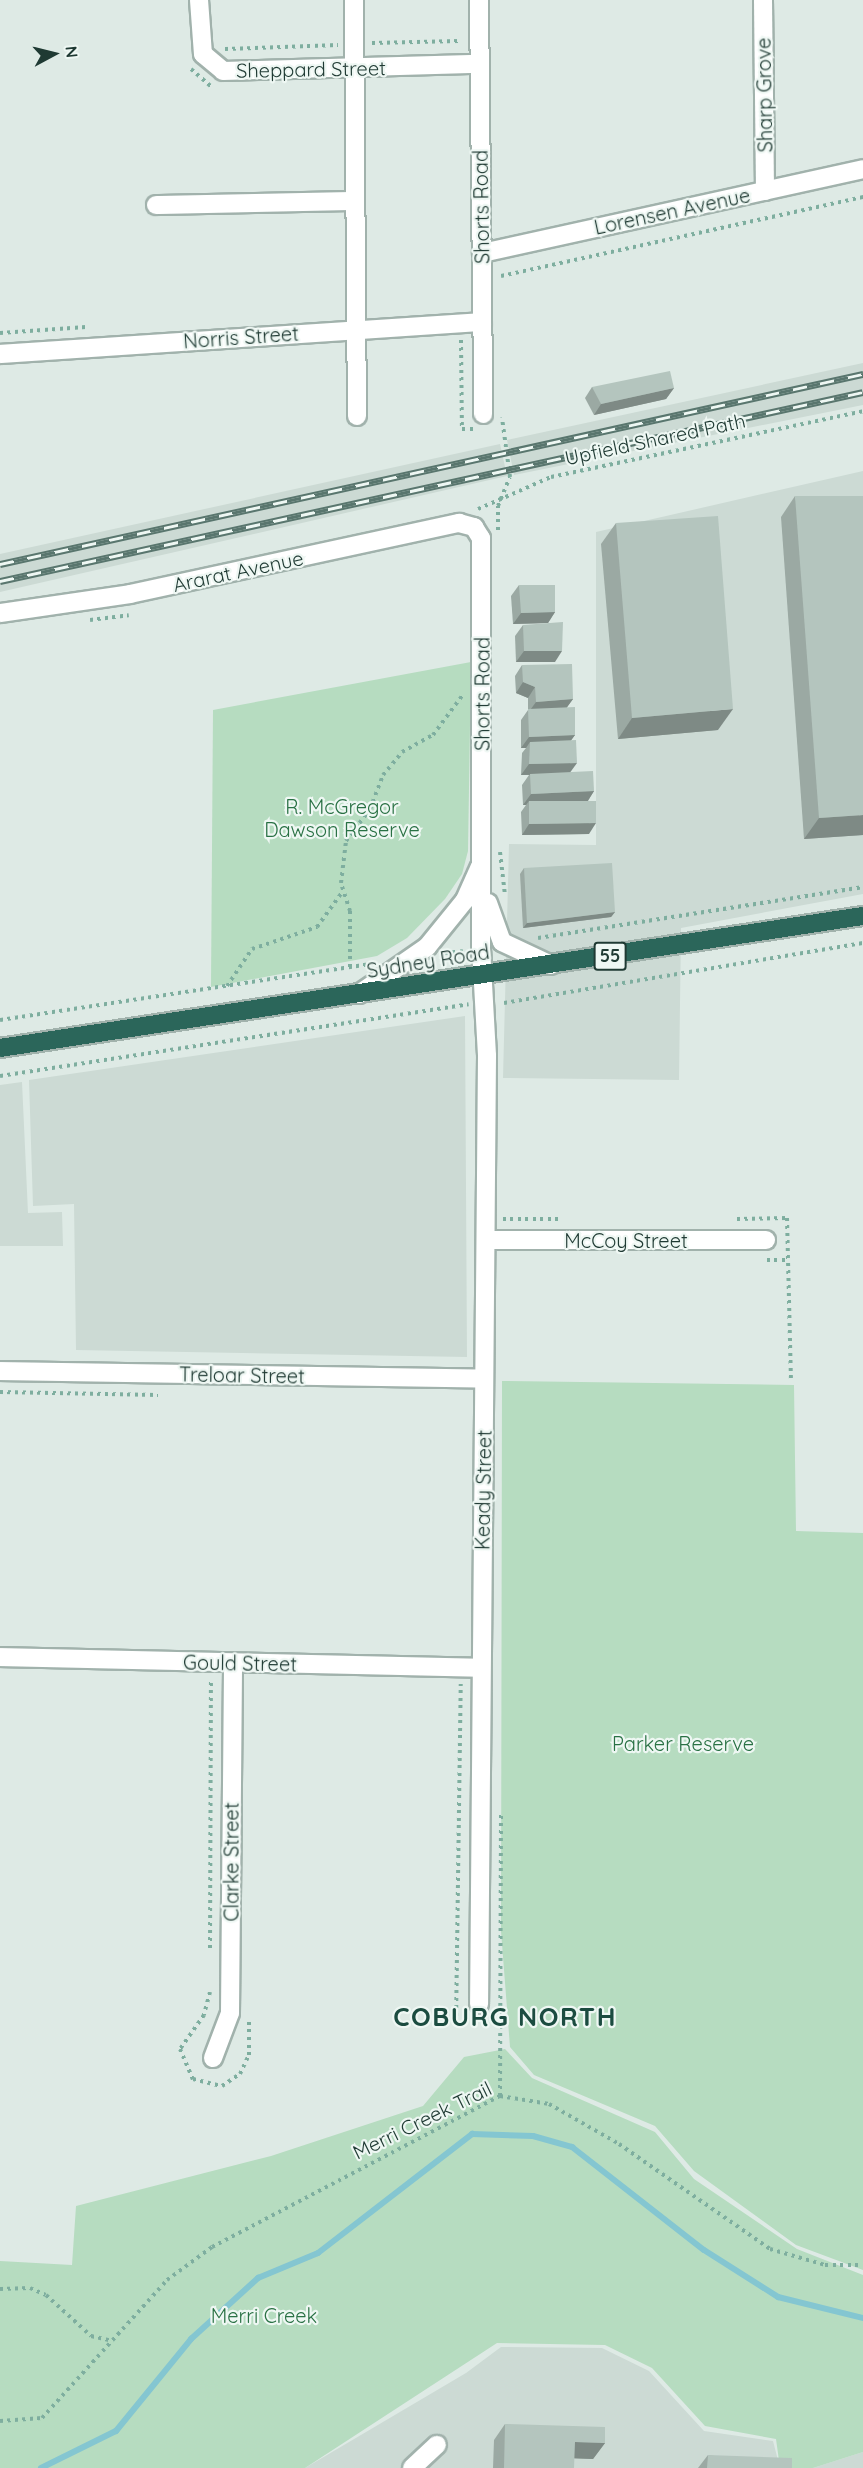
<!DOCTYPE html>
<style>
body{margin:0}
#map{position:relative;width:863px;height:2468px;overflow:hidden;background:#deeae5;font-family:Quicksand,sans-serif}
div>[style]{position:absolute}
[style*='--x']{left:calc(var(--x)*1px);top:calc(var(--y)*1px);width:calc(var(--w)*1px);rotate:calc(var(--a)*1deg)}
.built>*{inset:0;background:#ccdad4}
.green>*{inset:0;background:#b6dcc0}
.stream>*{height:6px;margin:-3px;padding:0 3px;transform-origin:3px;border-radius:3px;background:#84c6d1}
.path>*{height:4px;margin-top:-2px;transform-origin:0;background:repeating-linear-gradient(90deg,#7eae9f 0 3px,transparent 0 7.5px)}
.roads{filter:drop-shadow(2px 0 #a1b2ac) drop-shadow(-2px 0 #a1b2ac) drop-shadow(0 2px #a1b2ac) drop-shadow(0 -2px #a1b2ac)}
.minor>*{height:18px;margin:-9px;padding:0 9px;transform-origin:9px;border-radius:9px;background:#fff}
.highway>*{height:18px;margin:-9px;padding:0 9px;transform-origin:9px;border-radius:9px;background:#2b665a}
.rail>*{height:7px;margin-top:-3.5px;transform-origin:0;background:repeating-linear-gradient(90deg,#eef7f3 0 14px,#59766e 0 28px);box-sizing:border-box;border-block:2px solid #59766e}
.wall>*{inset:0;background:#9ba9a3}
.shaded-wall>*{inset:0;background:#7e8a85}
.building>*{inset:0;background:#b4c5be}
span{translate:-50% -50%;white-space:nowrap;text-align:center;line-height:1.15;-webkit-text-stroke:4.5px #eef7f3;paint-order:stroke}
.shield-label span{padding:2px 4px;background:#eef7f3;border:2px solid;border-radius:4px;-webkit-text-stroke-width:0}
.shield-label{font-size:18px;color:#1f3a33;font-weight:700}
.street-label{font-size:20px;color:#1f3a33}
.park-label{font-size:20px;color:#297144}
.district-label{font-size:26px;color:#1b4c40;font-weight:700;letter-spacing:1.5px}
.north{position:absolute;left:24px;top:24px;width:60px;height:60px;-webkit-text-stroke:4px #eef7f3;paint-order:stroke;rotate:83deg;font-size:16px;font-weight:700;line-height:24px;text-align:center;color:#1f3a33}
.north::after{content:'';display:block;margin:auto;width:21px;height:27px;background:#1f3a33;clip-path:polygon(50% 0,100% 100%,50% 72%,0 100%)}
</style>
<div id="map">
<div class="built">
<div style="clip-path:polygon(863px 363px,863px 405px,514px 475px,507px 440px)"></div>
<div style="clip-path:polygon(500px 444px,507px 476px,0 592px,0 554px)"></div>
<div style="clip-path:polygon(863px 471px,863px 894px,681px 928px,679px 1080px,503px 1078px,509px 844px,596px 845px,596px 532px)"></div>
<div style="clip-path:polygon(465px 1016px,467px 1357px,76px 1350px,74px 1204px,33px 1206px,29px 1080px)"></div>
<div style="clip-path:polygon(22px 1082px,28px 1213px,62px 1212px,63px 1246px,0 1246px,0 1085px)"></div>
<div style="clip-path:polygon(501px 2347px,602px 2348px,649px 2371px,704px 2431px,773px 2441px,780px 2468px,305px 2468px,466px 2373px)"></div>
<div style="clip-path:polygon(863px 2452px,863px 2468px,813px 2468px)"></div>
</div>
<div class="green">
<div style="clip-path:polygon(471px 662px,468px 851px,462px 874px,445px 899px,407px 938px,377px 956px,211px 987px,213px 710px)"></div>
<div style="clip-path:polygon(502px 1381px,794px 1385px,796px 1531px,863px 1533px,863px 2270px,796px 2245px,694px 2171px,655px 2126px,534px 2075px,510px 2047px,501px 1931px)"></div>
<div style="clip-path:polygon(505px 2049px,532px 2078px,655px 2132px,694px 2179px,797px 2249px,863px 2275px,863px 2452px,813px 2468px,780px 2468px,776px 2439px,705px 2426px,652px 2368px,605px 2345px,497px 2343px,305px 2468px,0 2468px,0 2261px,72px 2265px,76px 2206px,271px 2156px,423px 2106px,464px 2057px)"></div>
</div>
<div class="stream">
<div style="--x:41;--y:2468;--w:84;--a:-26.3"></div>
<div style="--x:116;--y:2431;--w:119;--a:-50.8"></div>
<div style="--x:191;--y:2339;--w:91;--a:-42.3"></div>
<div style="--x:258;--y:2278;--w:65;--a:-22.6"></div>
<div style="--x:318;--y:2253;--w:195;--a:-37.7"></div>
<div style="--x:472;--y:2134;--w:61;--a:1.9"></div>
<div style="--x:533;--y:2136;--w:41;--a:15.8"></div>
<div style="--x:572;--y:2147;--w:167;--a:38"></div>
<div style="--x:704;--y:2250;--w:88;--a:32.4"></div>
<div style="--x:778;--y:2297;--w:88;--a:13.9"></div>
</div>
<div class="path">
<div style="--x:372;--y:43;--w:87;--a:-1.3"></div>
<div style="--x:225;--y:49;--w:113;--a:-2"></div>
<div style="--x:191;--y:69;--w:28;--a:41"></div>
<div style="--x:501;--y:276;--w:371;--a:-12.3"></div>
<div style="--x:0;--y:333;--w:86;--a:-4"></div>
<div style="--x:461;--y:340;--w:89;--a:89.4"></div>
<div style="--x:462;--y:429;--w:11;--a:0"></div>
<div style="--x:478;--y:509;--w:80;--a:-23.7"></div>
<div style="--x:551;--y:477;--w:319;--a:-11.9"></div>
<div style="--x:498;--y:530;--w:24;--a:-90"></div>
<div style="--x:498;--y:506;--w:31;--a:-68"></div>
<div style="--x:510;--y:477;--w:60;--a:-97.7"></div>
<div style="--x:90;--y:620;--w:39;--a:-7"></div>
<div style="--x:500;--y:852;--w:43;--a:83.4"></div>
<div style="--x:538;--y:938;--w:329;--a:-8.9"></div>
<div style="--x:445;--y:953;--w:18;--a:-6"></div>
<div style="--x:350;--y:967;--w:56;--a:-90"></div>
<div style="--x:350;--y:911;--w:29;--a:-108"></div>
<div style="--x:341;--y:883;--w:42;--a:-83.2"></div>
<div style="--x:346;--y:841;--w:40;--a:-53"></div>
<div style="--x:370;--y:809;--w:36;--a:-69"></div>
<div style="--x:383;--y:775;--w:30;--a:-50"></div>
<div style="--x:402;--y:752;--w:35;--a:-29"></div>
<div style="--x:433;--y:735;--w:49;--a:-53.4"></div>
<div style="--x:227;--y:986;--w:45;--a:-56"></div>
<div style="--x:252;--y:949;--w:69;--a:-18.7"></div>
<div style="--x:317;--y:927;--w:44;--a:-54.2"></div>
<div style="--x:504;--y:1003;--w:364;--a:-9.5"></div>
<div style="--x:0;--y:1020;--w:373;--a:-8.6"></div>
<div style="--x:0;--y:1076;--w:474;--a:-8.7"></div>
<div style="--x:503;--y:1219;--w:58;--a:0"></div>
<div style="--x:737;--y:1219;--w:50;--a:-1.1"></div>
<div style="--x:787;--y:1218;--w:161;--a:88.6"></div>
<div style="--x:767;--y:1260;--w:20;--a:0"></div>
<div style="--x:0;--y:1392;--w:158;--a:1.1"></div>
<div style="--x:210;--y:1948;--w:266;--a:-89.8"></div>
<div style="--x:210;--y:1992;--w:24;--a:105"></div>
<div style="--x:204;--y:2015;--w:42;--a:125.2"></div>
<div style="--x:180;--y:2049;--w:33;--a:67"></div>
<div style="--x:193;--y:2079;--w:30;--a:14"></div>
<div style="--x:222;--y:2086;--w:22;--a:-34"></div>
<div style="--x:240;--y:2074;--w:21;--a:-65"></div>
<div style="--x:249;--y:2055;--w:38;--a:-90"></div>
<div style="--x:456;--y:2023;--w:339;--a:-89.2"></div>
<div style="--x:500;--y:2096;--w:281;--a:-89.8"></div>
<div style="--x:0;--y:2289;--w:30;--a:-2"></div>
<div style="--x:30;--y:2288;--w:17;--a:24"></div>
<div style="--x:46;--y:2295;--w:61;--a:42.3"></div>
<div style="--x:91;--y:2336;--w:23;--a:13"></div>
<div style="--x:0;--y:2421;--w:42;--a:-4.1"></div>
<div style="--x:42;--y:2418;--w:186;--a:-47.8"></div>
<div style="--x:167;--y:2280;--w:56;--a:-36.3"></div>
<div style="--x:212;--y:2247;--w:325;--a:-27.7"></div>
<div style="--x:500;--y:2096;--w:50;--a:9.3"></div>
<div style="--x:549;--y:2104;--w:81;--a:29.7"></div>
<div style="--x:619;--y:2144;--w:184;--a:34.8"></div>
<div style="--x:770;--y:2249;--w:57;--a:16.2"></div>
<div style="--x:825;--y:2265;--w:38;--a:0"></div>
</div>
<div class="roads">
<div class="minor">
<div style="--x:199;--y:0;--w:54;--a:85.8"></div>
<div style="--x:203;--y:54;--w:26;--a:40"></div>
<div style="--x:223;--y:71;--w:256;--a:-1.6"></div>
<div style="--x:354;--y:0;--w:416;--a:89.6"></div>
<div style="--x:479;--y:0;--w:414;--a:89.4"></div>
<div style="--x:763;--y:0;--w:191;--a:89.4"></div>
<div style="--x:156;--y:205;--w:198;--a:-1.2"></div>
<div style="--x:482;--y:253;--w:390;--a:-12.4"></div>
<div style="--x:0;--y:354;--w:483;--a:-3.8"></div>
<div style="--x:0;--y:613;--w:131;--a:-8.3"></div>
<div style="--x:130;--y:594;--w:337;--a:-12.2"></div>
<div style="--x:459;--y:523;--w:16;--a:15"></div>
<div style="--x:474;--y:527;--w:13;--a:58"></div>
<div style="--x:481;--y:538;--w:410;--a:90"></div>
<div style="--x:481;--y:948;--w:108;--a:86.8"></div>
<div style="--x:487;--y:1056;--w:948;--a:90.48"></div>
<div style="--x:488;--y:903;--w:41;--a:70.3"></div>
<div style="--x:502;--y:942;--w:54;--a:25.1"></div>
<div style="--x:359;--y:994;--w:83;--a:-34.7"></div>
<div style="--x:427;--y:947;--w:60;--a:-51"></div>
<div style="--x:465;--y:900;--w:36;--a:-66"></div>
<div style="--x:486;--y:1240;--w:280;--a:0"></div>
<div style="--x:0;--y:1371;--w:484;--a:0.9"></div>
<div style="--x:0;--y:1657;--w:481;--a:1.3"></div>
<div style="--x:213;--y:2058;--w:48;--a:-69.3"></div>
<div style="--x:230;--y:2013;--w:350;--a:-89.5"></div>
<div style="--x:412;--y:2468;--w:34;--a:-43"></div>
</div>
<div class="highway">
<div style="--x:0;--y:1048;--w:873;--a:-8.7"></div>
</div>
</div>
<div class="rail">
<div style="--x:0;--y:564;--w:884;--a:-12.42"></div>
<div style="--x:0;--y:581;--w:883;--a:-12.35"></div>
</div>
<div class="wall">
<div style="clip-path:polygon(592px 387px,674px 388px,666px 399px,594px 415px,585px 398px)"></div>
<div style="clip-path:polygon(795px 496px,863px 835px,804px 839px,781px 517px)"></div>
<div style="clip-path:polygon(616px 523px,718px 730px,618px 739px,601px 544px)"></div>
<div style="clip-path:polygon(519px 585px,555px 612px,548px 623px,513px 624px,511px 596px)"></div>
<div style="clip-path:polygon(523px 625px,555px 662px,516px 662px,515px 636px)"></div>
<div style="clip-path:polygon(522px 665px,573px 699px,567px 707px,575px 735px,571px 740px,570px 772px,594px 791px,588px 801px,589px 834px,522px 835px,521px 812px,526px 805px,523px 805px,522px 785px,529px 775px,521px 775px,522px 753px,526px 748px,521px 748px,521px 720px,528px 710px,528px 698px,516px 693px,515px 676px)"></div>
<div style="clip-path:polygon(524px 868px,615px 912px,611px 917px,523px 928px,520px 874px)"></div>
<div style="clip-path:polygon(505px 2424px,605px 2443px,593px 2459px,574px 2458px,574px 2468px,493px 2468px,494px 2440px)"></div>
<div style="clip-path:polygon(708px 2455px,792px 2468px,698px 2468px)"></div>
</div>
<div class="shaded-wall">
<div style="clip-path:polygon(674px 388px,666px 399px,594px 415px,601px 404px)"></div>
<div style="clip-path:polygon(555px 612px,548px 623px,513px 624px,521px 613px)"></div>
<div style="clip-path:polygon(524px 651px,562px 651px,555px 662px,516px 662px)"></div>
<div style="clip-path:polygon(523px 682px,535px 687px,528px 698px,516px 693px)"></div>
<div style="clip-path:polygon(573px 699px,565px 710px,528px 713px,536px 702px)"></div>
<div style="clip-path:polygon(733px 709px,718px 730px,618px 739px,632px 718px)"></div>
<div style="clip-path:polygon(575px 735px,567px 746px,530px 742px,526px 748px,521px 748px,529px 737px)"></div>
<div style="clip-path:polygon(577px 763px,569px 774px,521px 775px,529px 764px)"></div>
<div style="clip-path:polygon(594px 791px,587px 802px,529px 801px,526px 805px,523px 805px,531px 794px)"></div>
<div style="clip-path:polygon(863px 815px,863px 835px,804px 839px,819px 818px)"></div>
<div style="clip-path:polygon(596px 823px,589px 834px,522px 835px,529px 824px)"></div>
<div style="clip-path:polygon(615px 912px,611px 917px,523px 928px,527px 923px)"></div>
<div style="clip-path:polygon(575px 2442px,605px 2443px,593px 2459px,563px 2458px)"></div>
</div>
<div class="building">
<div style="clip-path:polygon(670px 371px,674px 388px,601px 404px,592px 387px)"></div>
<div style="clip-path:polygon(795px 496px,863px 496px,863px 815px,819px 818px)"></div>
<div style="clip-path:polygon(718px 516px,733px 709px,632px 718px,616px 523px)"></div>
<div style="clip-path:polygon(519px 585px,555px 585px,555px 612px,521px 613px)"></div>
<div style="clip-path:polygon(563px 622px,562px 651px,524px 651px,523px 625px)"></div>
<div style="clip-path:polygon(572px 664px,573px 699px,536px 702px,535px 687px,523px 682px,522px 665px)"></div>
<div style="clip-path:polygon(575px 707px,575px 735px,529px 737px,528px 709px)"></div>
<div style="clip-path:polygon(576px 740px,577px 763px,529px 764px,530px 742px)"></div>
<div style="clip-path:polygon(593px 771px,594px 791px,531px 794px,530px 774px)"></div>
<div style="clip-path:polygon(529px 801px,596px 801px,596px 823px,529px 824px)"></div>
<div style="clip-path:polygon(612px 863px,615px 912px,527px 923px,524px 868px)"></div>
<div style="clip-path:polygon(505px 2424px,605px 2427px,605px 2443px,575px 2442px,574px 2468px,504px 2468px)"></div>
<div style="clip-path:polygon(708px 2455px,792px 2458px,792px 2468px,707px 2468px)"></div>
</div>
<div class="shield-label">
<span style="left:610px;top:956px">55</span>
</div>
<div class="street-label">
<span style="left:311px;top:69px;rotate:-1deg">Sheppard Street</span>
<span style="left:764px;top:95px;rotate:-91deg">Sharp Grove</span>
<span style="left:481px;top:207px;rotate:-91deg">Shorts Road</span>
<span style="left:672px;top:211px;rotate:-12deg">Lorensen Avenue</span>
<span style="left:241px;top:337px;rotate:-4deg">Norris Street</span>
<span style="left:655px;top:439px;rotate:-12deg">Upfield Shared Path</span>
<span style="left:238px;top:571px;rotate:-12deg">Ararat Avenue</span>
<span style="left:482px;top:694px;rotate:-90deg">Shorts Road</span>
<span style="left:428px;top:961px;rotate:-9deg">Sydney Road</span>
<span style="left:626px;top:1240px">McCoy Street</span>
<span style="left:242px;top:1375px;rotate:1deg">Treloar Street</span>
<span style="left:483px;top:1490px;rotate:-89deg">Keady Street</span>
<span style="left:240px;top:1663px;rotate:1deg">Gould Street</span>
<span style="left:231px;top:1862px;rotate:-90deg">Clarke Street</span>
<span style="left:422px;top:2120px;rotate:-26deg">Merri Creek Trail</span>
</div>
<div class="park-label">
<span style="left:342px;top:818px">R. McGregor<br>Dawson Reserve</span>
<span style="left:683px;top:1743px">Parker Reserve</span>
<span style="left:264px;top:2315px">Merri Creek</span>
</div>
<div class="district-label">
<span style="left:505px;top:2017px">COBURG NORTH</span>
</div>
<div class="north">N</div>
</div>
